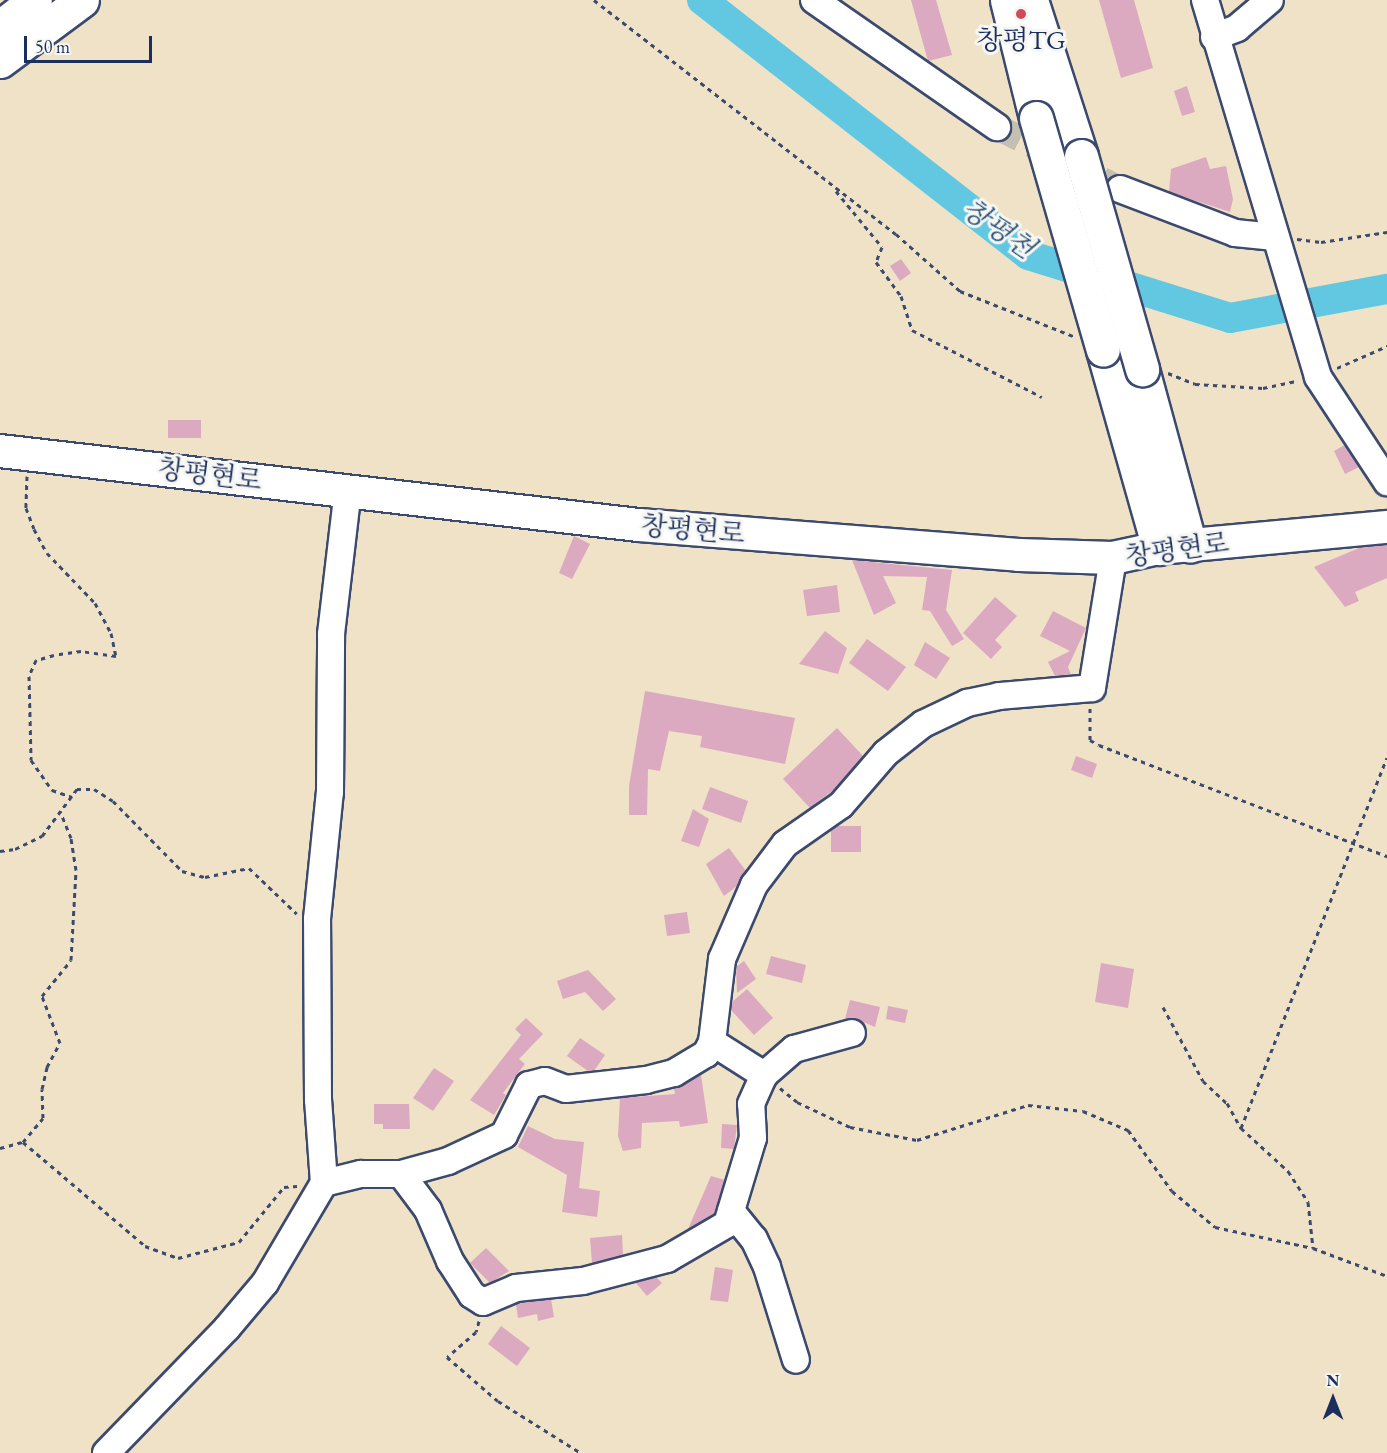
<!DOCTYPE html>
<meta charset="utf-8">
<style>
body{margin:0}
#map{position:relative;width:1387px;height:1453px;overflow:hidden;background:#efe2c7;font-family:"EB Garamond","Noto Serif KR",serif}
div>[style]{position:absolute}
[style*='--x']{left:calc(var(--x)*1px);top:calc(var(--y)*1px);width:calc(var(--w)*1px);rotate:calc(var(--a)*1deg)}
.river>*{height:30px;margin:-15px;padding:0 15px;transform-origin:15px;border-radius:15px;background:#62c7e0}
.building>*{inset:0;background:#dbaac0}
.minor-tunnel>*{height:26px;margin-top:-13px;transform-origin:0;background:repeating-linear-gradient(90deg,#c5beb2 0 26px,transparent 0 39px)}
.path>*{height:3px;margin-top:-1.5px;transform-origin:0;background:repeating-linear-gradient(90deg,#3b4a6e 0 4.5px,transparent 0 9px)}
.roads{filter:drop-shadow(2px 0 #3b4a6e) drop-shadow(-2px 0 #3b4a6e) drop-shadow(0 2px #3b4a6e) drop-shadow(0 -2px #3b4a6e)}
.minor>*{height:26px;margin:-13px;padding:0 13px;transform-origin:13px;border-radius:13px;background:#fff}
.major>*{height:32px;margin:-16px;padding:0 16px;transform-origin:16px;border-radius:16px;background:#fff}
.highway>*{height:33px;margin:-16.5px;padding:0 16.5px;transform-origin:16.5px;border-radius:16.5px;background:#fff}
.bridges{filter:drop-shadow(2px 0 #3b4a6e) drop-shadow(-2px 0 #3b4a6e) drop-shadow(0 2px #3b4a6e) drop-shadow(0 -2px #3b4a6e)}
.highway-bridge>*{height:33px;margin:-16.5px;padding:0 16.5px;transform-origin:16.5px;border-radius:16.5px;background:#fff}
.dots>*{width:16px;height:16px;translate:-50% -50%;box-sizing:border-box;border:3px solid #f6f6f2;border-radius:50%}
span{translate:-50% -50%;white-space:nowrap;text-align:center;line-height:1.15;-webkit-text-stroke:6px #f6f6f2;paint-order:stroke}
.poi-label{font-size:27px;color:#1b2f5e}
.street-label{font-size:27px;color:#1b2f5e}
.water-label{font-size:28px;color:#2d557e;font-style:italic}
.north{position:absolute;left:1303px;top:1369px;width:60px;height:60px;-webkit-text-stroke:4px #f6f6f2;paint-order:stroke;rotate:0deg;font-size:16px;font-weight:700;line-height:24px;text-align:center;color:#1b2f5e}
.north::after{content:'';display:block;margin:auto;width:21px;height:27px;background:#1b2f5e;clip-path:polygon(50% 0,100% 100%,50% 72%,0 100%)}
.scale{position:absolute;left:24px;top:36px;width:128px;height:27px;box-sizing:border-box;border:3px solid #1b2f5e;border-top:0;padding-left:8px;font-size:18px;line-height:21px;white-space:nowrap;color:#1b2f5e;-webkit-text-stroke:4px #f6f6f2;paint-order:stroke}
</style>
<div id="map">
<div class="river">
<div style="--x:702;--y:0;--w:414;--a:38"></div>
<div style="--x:1028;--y:255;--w:212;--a:17.3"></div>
<div style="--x:1230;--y:318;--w:160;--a:-10.5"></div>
</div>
<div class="building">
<div style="clip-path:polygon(911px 0,936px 0,952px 55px,928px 61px)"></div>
<div style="clip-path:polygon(1099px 0,1134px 0,1153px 68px,1121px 78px)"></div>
<div style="clip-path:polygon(1187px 86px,1195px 112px,1182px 116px,1174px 91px)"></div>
<div style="clip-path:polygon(1206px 157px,1210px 169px,1226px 166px,1233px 199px,1230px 212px,1169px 192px,1171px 169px)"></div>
<div style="clip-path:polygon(901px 259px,911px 273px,900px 281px,890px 266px)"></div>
<div style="clip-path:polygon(168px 420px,201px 420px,201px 438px,168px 438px)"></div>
<div style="clip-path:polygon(1345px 445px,1359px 467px,1345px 474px,1334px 451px)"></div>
<div style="clip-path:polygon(574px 536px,590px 544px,572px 579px,559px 573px)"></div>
<div style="clip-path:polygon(1387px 545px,1387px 578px,1355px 592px,1359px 601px,1345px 607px,1314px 567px,1359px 548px)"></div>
<div style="clip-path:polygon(852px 560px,952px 570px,946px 610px,964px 639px,952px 646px,930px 611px,922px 610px,927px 577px,883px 576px,896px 603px,874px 615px)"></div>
<div style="clip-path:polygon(837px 585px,840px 612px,807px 616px,803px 590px)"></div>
<div style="clip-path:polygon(995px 597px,1017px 616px,995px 640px,1002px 647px,991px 659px,963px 633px)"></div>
<div style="clip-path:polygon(1053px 611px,1086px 628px,1068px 667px,1071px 675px,1055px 676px,1048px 662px,1070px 651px,1040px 636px)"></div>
<div style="clip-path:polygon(825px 631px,847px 648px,838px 674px,799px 664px)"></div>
<div style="clip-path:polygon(867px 639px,906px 667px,888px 691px,849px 663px)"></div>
<div style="clip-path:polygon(925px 642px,950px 658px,936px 679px,914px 665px)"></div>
<div style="clip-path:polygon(645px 691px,795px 718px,785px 764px,700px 747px,702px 736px,669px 731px,660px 771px,648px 769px,647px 815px,629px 815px,629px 786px)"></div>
<div style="clip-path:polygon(837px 728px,863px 756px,836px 788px,810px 808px,783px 779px)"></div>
<div style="clip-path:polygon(1076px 756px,1097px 764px,1092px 778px,1071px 770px)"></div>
<div style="clip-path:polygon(710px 787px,748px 801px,741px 823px,702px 809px)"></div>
<div style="clip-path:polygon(693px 809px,709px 819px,699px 847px,681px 841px)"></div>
<div style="clip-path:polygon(838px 826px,861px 826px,861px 852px,831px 852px,831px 830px)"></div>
<div style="clip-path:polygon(729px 848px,746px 871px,737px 886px,724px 896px,706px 864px)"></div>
<div style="clip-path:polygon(687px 912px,690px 933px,667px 936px,664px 915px)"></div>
<div style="clip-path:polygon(771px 956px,806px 965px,802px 983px,766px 974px)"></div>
<div style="clip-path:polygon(744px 961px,756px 979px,737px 993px,736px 967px)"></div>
<div style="clip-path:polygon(1101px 963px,1134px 969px,1128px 1008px,1095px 1002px)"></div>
<div style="clip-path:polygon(588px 970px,616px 999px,603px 1011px,585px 992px,563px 999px,557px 981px)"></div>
<div style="clip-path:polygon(747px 989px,773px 1018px,754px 1035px,731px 1010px,732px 1002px)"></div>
<div style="clip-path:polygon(850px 1000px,880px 1007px,875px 1027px,856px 1019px,845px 1019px)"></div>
<div style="clip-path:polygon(888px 1006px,908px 1010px,905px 1023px,886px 1019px)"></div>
<div style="clip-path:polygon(526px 1018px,543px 1034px,519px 1059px,525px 1064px,503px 1093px,506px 1095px,494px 1115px,470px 1100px,521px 1035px,515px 1029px)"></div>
<div style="clip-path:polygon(580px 1038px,605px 1055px,594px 1071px,588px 1071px,567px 1056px)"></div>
<div style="clip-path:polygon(434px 1068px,454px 1081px,433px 1111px,413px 1098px)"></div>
<div style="clip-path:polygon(701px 1075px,708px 1123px,680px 1127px,679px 1121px,642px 1123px,641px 1148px,623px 1151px,618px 1136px,620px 1098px,675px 1094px,674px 1088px)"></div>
<div style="clip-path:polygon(374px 1104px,409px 1104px,410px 1129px,383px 1129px,383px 1124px,374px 1124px)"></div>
<div style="clip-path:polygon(722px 1124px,737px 1125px,734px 1149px,721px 1148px)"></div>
<div style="clip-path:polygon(528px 1126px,555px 1139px,584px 1142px,579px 1188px,600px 1191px,597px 1217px,562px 1212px,567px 1175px,518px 1147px)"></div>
<div style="clip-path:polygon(711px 1176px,725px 1180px,714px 1214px,688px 1229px)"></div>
<div style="clip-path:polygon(622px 1235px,623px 1255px,592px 1263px,590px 1238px)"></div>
<div style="clip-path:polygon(486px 1248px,509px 1271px,490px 1283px,470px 1263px)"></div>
<div style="clip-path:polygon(715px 1267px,733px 1270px,728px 1302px,710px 1300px)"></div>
<div style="clip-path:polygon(656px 1277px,662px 1283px,647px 1296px,636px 1283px)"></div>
<div style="clip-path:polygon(551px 1299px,554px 1317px,538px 1321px,537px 1314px,518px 1318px,516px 1304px)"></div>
<div style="clip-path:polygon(501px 1326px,530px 1348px,517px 1366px,488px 1344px)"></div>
</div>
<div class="minor-tunnel">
<div style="--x:997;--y:127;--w:138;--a:26.8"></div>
</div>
<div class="path">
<div style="--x:594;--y:0;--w:382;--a:37.8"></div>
<div style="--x:896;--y:234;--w:86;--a:41.7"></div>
<div style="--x:960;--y:291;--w:122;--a:21.7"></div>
<div style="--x:836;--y:191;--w:72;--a:50.6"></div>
<div style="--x:882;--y:247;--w:16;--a:112"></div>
<div style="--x:876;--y:262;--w:42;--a:53.7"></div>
<div style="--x:901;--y:296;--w:36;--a:72"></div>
<div style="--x:912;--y:330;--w:146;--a:27.3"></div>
<div style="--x:1297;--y:239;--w:24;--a:7"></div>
<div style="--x:1321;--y:242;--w:67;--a:-8.6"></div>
<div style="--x:1337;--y:368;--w:55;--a:-23.7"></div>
<div style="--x:1168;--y:373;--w:29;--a:22"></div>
<div style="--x:1195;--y:384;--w:68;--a:3.4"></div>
<div style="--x:1263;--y:388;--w:35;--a:-12"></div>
<div style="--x:27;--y:476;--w:32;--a:92"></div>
<div style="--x:26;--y:508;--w:22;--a:69"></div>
<div style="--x:34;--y:529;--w:27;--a:62"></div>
<div style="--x:47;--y:553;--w:69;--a:46.2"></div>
<div style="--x:95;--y:603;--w:34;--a:62"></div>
<div style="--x:111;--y:633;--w:24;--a:78"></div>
<div style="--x:116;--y:656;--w:35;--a:-172"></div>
<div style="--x:81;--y:651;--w:27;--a:172"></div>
<div style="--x:54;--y:655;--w:19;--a:164"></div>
<div style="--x:36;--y:660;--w:17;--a:114"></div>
<div style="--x:29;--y:676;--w:84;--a:88.6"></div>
<div style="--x:31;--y:760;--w:37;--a:55"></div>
<div style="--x:52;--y:790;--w:21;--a:19"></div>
<div style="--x:1090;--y:708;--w:32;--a:90"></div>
<div style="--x:1090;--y:740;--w:10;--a:29"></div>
<div style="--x:1099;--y:745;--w:309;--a:21.1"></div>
<div style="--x:0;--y:851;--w:15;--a:-8"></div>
<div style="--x:15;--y:849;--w:30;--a:-26"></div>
<div style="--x:42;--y:836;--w:59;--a:-53.3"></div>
<div style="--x:77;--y:789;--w:17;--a:0"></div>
<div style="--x:94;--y:789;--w:22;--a:32"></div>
<div style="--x:113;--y:801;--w:98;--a:45.4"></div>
<div style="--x:182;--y:871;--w:24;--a:15"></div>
<div style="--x:205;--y:877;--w:45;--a:-11.6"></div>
<div style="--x:249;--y:868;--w:66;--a:43.8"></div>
<div style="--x:1163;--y:1007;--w:84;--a:61.6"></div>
<div style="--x:1203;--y:1081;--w:33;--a:43"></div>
<div style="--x:1227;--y:1103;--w:29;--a:61"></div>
<div style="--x:1241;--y:1128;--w:64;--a:42.5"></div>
<div style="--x:1288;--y:1171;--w:37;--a:57"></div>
<div style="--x:1308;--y:1202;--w:46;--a:83.8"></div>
<div style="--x:1313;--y:1248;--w:79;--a:20.7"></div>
<div style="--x:780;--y:1088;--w:22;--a:39"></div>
<div style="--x:797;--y:1102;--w:59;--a:25.3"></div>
<div style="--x:850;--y:1127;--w:68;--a:11"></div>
<div style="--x:917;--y:1140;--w:116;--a:-17.5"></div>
<div style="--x:1028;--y:1105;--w:55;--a:6.2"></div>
<div style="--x:1083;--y:1111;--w:49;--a:22.9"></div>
<div style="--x:1128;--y:1130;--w:75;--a:54.2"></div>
<div style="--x:1172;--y:1191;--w:56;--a:39.9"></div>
<div style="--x:1215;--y:1227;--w:100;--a:12.1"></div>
<div style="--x:1241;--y:1128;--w:398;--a:-68.5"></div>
<div style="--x:23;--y:1142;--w:31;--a:-50"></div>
<div style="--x:43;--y:1118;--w:29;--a:-92"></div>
<div style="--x:42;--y:1089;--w:23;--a:-77"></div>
<div style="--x:47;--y:1067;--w:27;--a:-62"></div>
<div style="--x:60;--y:1043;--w:50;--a:-111"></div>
<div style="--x:42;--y:996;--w:46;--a:-51.1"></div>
<div style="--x:71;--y:960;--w:90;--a:-86.8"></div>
<div style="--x:76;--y:870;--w:32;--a:-99"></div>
<div style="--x:71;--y:838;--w:29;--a:-112"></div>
<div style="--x:0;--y:1148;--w:24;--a:-15"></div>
<div style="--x:23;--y:1142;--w:160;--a:40.4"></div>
<div style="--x:145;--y:1246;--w:35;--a:20"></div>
<div style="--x:178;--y:1258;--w:63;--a:-14.7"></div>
<div style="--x:239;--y:1242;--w:71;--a:-50.7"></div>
<div style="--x:284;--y:1187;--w:13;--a:-4"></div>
<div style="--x:479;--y:1321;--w:11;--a:105"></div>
<div style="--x:476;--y:1332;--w:38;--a:139"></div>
<div style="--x:447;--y:1357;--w:67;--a:40.8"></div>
<div style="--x:498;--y:1401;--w:98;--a:32.1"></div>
</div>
<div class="roads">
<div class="minor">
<div style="--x:814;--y:0;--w:223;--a:34.8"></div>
<div style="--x:1205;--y:0;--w:394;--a:73.3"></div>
<div style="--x:1318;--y:377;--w:126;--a:56.7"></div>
<div style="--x:1214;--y:37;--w:25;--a:-21"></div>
<div style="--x:1237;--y:28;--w:43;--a:-40.3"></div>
<div style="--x:1120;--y:189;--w:123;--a:20.9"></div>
<div style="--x:1235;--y:233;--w:40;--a:5.7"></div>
<div style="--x:712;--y:1042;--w:62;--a:32.4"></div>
<div style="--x:401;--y:1174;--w:45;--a:53.1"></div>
<div style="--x:428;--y:1210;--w:56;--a:66.7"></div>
<div style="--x:450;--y:1261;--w:40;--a:57.1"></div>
<div style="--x:472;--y:1295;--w:13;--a:32"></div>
<div style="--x:483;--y:1302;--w:36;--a:-23"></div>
<div style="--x:516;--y:1288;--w:67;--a:-6"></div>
<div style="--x:583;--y:1281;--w:87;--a:-14.7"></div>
<div style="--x:667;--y:1259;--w:69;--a:-30.3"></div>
<div style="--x:727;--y:1224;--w:90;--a:-73.2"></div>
<div style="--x:753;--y:1138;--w:34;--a:-93"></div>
<div style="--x:751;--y:1104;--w:32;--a:-66"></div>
<div style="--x:764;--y:1075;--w:40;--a:-41"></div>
<div style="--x:794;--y:1049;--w:60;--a:-15.4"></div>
<div style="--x:324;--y:1183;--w:38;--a:-14"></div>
<div style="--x:361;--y:1174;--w:40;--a:0"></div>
<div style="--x:401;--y:1174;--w:49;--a:-15.5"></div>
<div style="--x:448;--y:1161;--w:62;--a:-24.9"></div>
<div style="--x:504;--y:1135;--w:56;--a:-63.4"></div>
<div style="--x:529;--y:1085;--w:16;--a:-14"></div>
<div style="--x:545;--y:1081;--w:22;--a:21"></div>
<div style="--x:566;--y:1089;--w:81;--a:-6.4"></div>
<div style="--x:646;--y:1080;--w:29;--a:-14"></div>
<div style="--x:674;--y:1073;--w:37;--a:-31"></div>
<div style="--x:706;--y:1054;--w:13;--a:-63"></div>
<div style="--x:712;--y:1042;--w:84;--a:-83.1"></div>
<div style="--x:722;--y:959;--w:81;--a:-66.6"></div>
<div style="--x:754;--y:885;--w:51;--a:-52.9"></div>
<div style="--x:785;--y:844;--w:68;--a:-34.9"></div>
<div style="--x:841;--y:805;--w:69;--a:-49.1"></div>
<div style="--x:886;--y:753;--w:47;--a:-38.1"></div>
<div style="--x:923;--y:724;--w:49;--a:-25.5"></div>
<div style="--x:967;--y:703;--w:33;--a:-12"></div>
<div style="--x:999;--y:696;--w:93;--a:-4.9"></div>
<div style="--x:1092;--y:688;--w:132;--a:-80.8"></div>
<div style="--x:731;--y:1211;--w:36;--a:51"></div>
<div style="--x:754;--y:1239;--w:31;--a:65"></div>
<div style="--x:767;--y:1267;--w:97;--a:72.7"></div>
<div style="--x:106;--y:1453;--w:174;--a:-45.9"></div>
<div style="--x:227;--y:1328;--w:59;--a:-49.8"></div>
<div style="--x:265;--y:1283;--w:116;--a:-59.5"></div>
<div style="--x:324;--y:1183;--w:83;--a:-94.1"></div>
<div style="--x:318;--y:1100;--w:181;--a:-90.3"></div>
<div style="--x:317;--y:919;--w:128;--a:-84.2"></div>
<div style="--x:330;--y:792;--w:158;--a:-89.6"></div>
<div style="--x:331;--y:634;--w:145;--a:-83.3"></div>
</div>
<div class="major">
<div style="--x:0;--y:451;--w:643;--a:6.61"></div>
<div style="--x:639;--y:525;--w:381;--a:4.5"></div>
<div style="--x:1019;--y:555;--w:94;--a:1.8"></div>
<div style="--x:1113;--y:558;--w:47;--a:-12.3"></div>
<div style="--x:1159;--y:548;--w:229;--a:-5.3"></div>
</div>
<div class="highway">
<div style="--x:1007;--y:0;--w:122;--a:76.2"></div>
<div style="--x:1031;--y:0;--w:164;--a:72.2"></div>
<div style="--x:0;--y:27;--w:44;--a:-37.6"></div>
<div style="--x:0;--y:61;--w:102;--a:-36.6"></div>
<div style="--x:1103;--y:350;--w:206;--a:74.2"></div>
<div style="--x:1142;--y:369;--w:183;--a:74.8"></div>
</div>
</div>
<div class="bridges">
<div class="highway-bridge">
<div style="--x:1036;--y:118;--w:241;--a:73.9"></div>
<div style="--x:1081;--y:156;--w:222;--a:74"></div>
</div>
</div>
<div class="dots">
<div style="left:1021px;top:14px;background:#d1495b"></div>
</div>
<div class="poi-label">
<span style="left:1021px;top:40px">창평TG</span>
</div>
<div class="street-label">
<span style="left:210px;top:474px;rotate:7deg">창평현로</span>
<span style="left:693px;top:529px;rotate:5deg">창평현로</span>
<span style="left:1177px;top:549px;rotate:-8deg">창평현로</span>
</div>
<div class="water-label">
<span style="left:999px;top:228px;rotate:35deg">창평천</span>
</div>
<div class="north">N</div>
<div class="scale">50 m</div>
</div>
